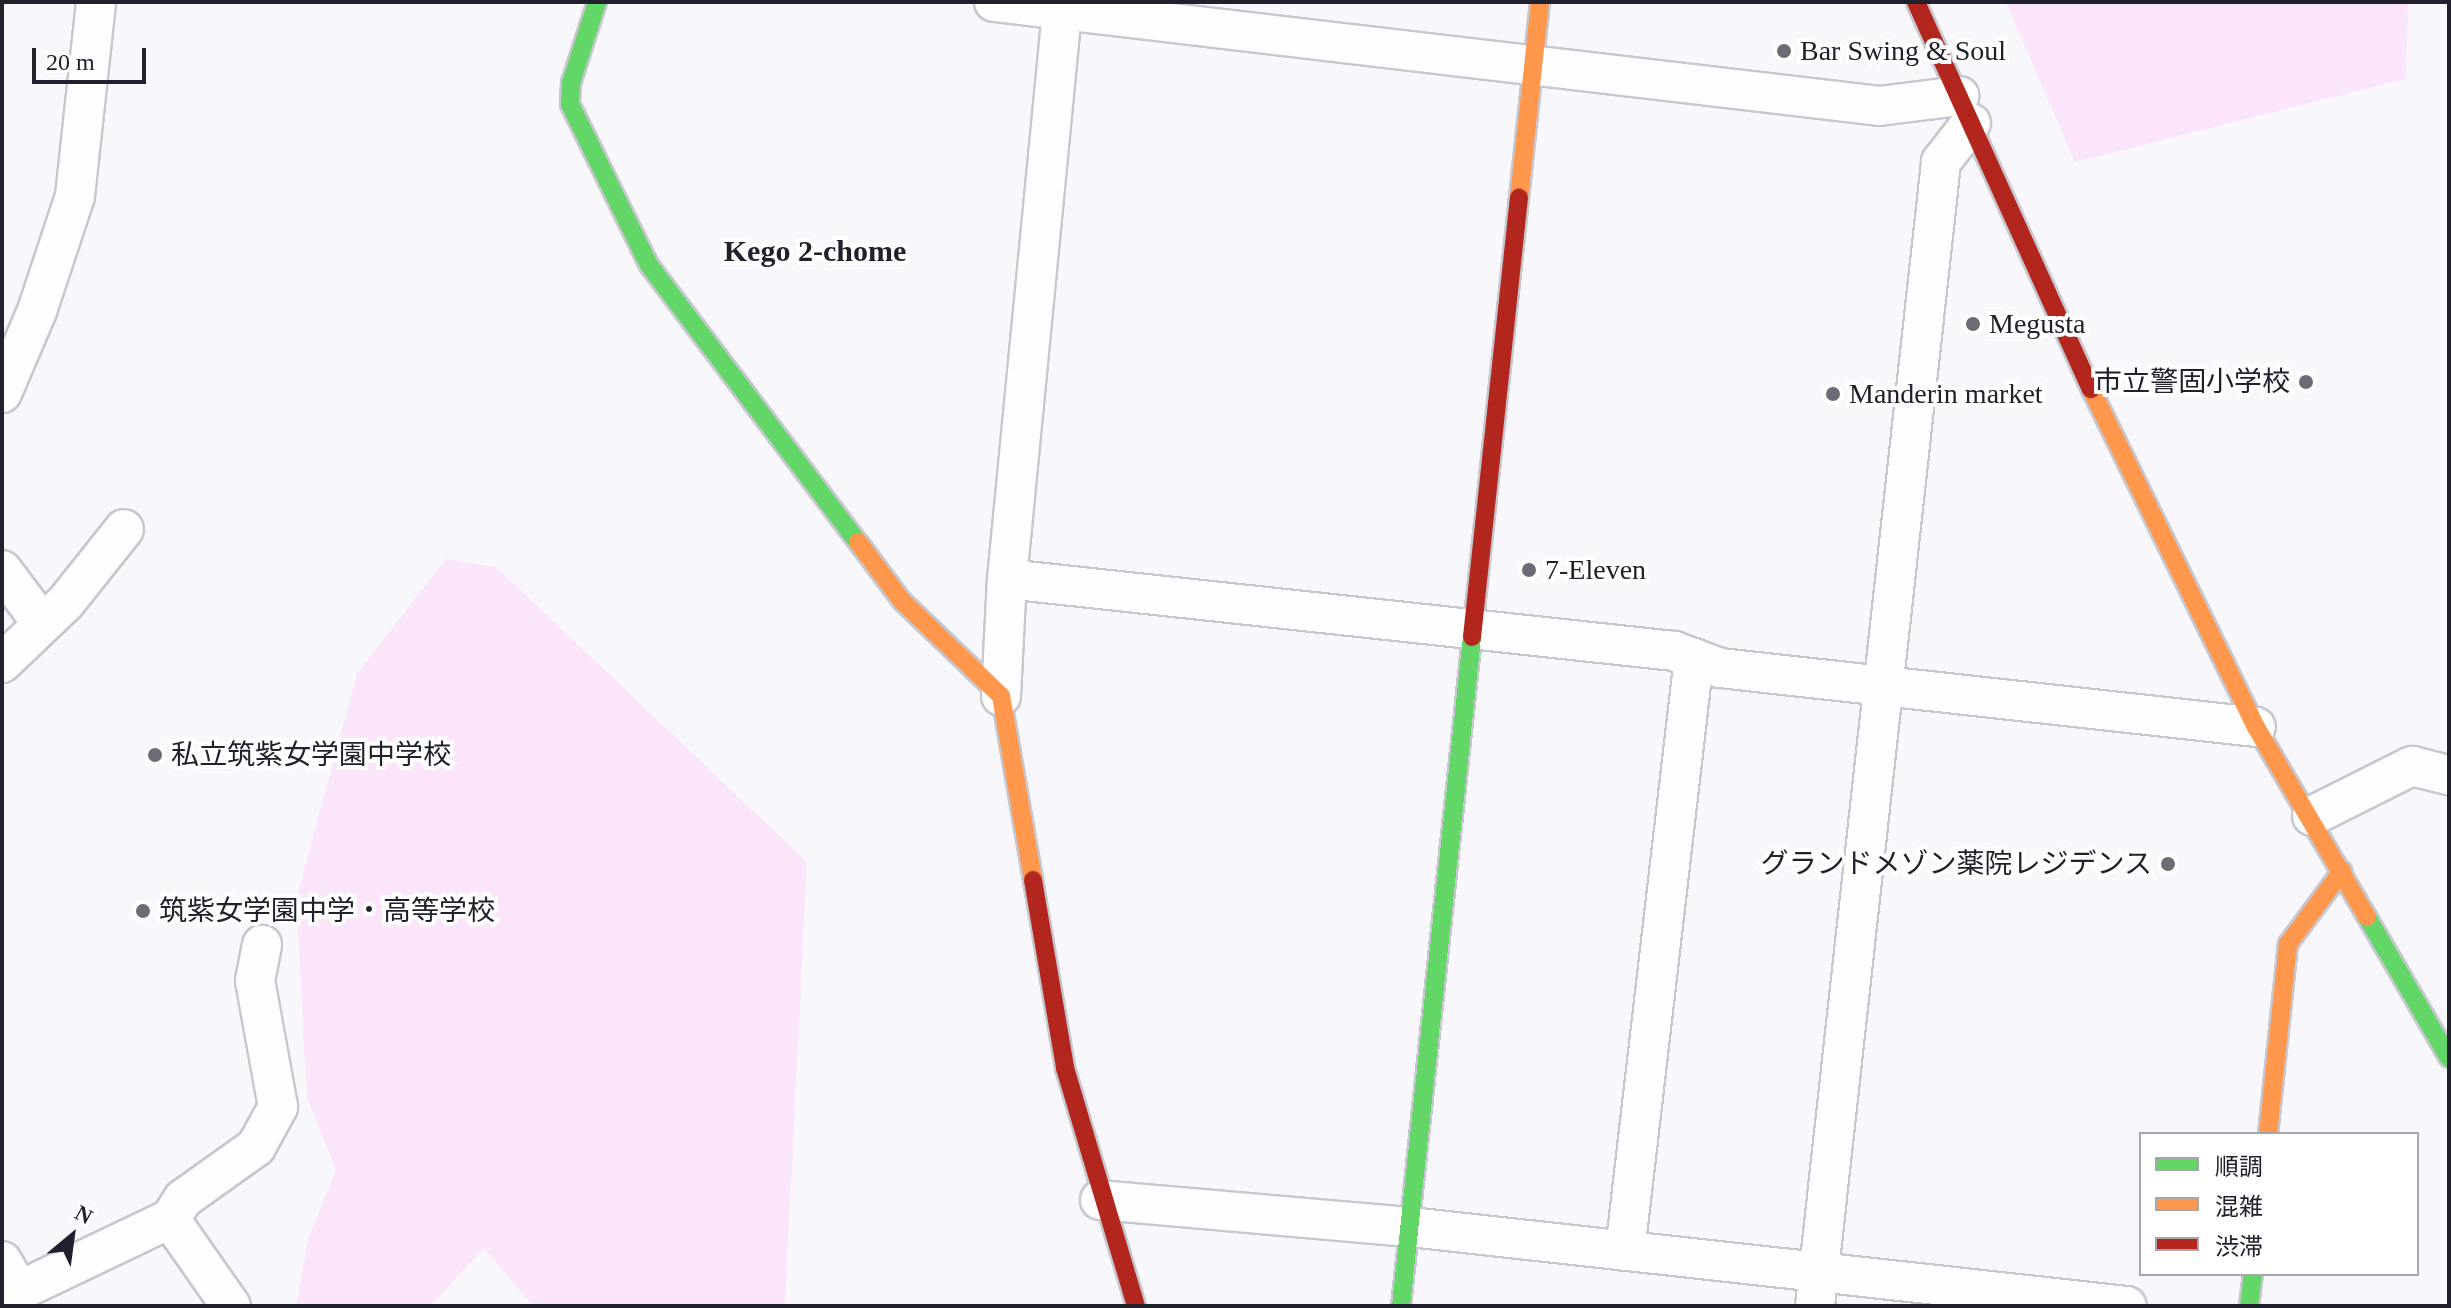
<!DOCTYPE html>
<meta charset="utf-8">
<style>
body{margin:0}
#map{position:relative;width:2451px;height:1308px;overflow:hidden;background:#f7f7fc;font-family:"Times New Roman","Noto Sans JP",serif}
div>[style]{position:absolute}
.green>*{inset:0;background:#fae5fb}
.roads{filter:drop-shadow(2px 0 #c7c7cf) drop-shadow(-2px 0 #c7c7cf) drop-shadow(0 2px #c7c7cf) drop-shadow(0 -2px #c7c7cf)}
.street>*{height:38px;margin:-19px;padding:0 19px;transform-origin:19px;border-radius:19px;background:#fefeff}
.fast>*{height:18px;margin:-9px;padding:0 9px;transform-origin:9px;border-radius:9px;background:#63d668}
.slow>*{height:18px;margin:-9px;padding:0 9px;transform-origin:9px;border-radius:9px;background:#ff974d}
.jam>*{height:18px;margin:-9px;padding:0 9px;transform-origin:9px;border-radius:9px;background:#b3261e}
.dots>*{width:22px;height:22px;translate:-50% -50%;box-sizing:border-box;border:4px solid #fff;border-radius:50%}
span{translate:-50% -50%;white-space:nowrap;text-align:center;line-height:1.15;-webkit-text-stroke:8px #fff;paint-order:stroke}
.poi-label{font-size:28px;color:#20212c}
.left{translate:0 -50%;text-align:left}
.right{translate:-100% -50%;text-align:right}
.neighbourhood-label{font-size:30px;color:#20212c;font-weight:700}
.frame{position:absolute;inset:0;border:4px solid #20212c;pointer-events:none}
.legend{position:absolute;left:2139px;top:1132px;width:280px;height:144px;box-sizing:border-box;background:#fff;border:2px solid #a6a6ab;margin:0;padding:10px 14px;list-style:none;font-size:24px;color:#20212c}
.legend li{display:flex;align-items:center;gap:16px;height:40px}
.legend b{width:40px;border:2px solid #a6a6ab}
.north{position:absolute;left:32px;top:1196px;width:80px;height:80px;-webkit-text-stroke:6px #fff;paint-order:stroke;rotate:29deg;font-size:22px;font-weight:700;line-height:32px;text-align:center;color:#20212c}
.north::after{content:'';display:block;margin:auto;width:28px;height:36px;background:#20212c;clip-path:polygon(50% 0,100% 100%,50% 72%,0 100%)}
.scale{position:absolute;left:32px;top:48px;width:114px;height:36px;box-sizing:border-box;border:4px solid #20212c;border-top:0;padding-left:10px;font-size:24px;line-height:28px;white-space:nowrap;color:#20212c;-webkit-text-stroke:6px #fff;paint-order:stroke}
</style>
<div id="map">
<div class="green">
<div style="clip-path:polygon(2006px 2px,2408px 2px,2406px 79px,2075px 162px)"></div>
<div style="clip-path:polygon(446px 559px,496px 567px,807px 862px,785px 1306px,533px 1306px,484px 1248px,430px 1306px,296px 1306px,308px 1239px,336px 1170px,307px 1097px,296px 900px,357px 674px)"></div>
</div>
<div class="roads">
<div class="street">
<div style="left:994px;top:2px;width:891px;rotate:6.7deg"></div>
<div style="left:1879px;top:106px;width:81px;rotate:-7.1deg"></div>
<div style="left:2px;top:393px;width:89px;rotate:-66.9deg"></div>
<div style="left:37px;top:311px;width:121px;rotate:-71.7deg"></div>
<div style="left:75px;top:196px;width:195px;rotate:-83.8deg"></div>
<div style="left:2px;top:570px;width:66px;rotate:53deg"></div>
<div style="left:1007px;top:579px;width:671px;rotate:6.16deg"></div>
<div style="left:1674px;top:651px;width:49px;rotate:20.3deg"></div>
<div style="left:1720px;top:668px;width:539px;rotate:6.28deg"></div>
<div style="left:2px;top:663px;width:88px;rotate:-43.6deg"></div>
<div style="left:66px;top:602px;width:93px;rotate:-51.5deg"></div>
<div style="left:1001px;top:696px;width:117px;rotate:-87.1deg"></div>
<div style="left:1007px;top:579px;width:580px;rotate:-84.46deg"></div>
<div style="left:2312px;top:816px;width:112px;rotate:-26.6deg"></div>
<div style="left:2412px;top:766px;width:38px;rotate:14deg"></div>
<div style="left:1100px;top:1200px;width:311px;rotate:5deg"></div>
<div style="left:1410px;top:1227px;width:721px;rotate:6.29deg"></div>
<div style="left:170px;top:1219px;width:106px;rotate:55deg"></div>
<div style="left:1625px;top:1251px;width:597px;rotate:-83.36deg"></div>
<div style="left:2px;top:1261px;width:34px;rotate:60deg"></div>
<div style="left:2px;top:1299px;width:186px;rotate:-25.5deg"></div>
<div style="left:170px;top:1219px;width:24px;rotate:-57deg"></div>
<div style="left:183px;top:1199px;width:90px;rotate:-35.5deg"></div>
<div style="left:256px;top:1147px;width:46px;rotate:-61.2deg"></div>
<div style="left:278px;top:1107px;width:128px;rotate:-100.3deg"></div>
<div style="left:255px;top:981px;width:37px;rotate:-79deg"></div>
<div style="left:1815px;top:1306px;width:1151px;rotate:-83.71deg"></div>
<div style="left:1941px;top:162px;width:49px;rotate:-52.4deg"></div>
</div>
<div class="fast">
<div style="left:597px;top:2px;width:85px;rotate:107.8deg"></div>
<div style="left:571px;top:83px;width:21px;rotate:93deg"></div>
<div style="left:570px;top:104px;width:179px;rotate:63.9deg"></div>
<div style="left:649px;top:265px;width:347px;rotate:53deg"></div>
<div style="left:2367px;top:917px;width:163px;rotate:59.8deg"></div>
<div style="left:1401px;top:1306px;width:673px;rotate:-83.94deg"></div>
<div style="left:2249px;top:1306px;width:32px;rotate:-83deg"></div>
</div>
<div class="slow">
<div style="left:1519px;top:198px;width:197px;rotate:-83.9deg"></div>
<div style="left:2091px;top:389px;width:376px;rotate:64deg"></div>
<div style="left:2256px;top:727px;width:220px;rotate:59.7deg"></div>
<div style="left:858px;top:542px;width:74px;rotate:53.3deg"></div>
<div style="left:902px;top:601px;width:137px;rotate:43.8deg"></div>
<div style="left:1001px;top:696px;width:187px;rotate:80.1deg"></div>
<div style="left:2268px;top:1134px;width:191px;rotate:-84deg"></div>
<div style="left:2288px;top:944px;width:91px;rotate:-53.5deg"></div>
</div>
<div class="jam">
<div style="left:1916px;top:2px;width:425px;rotate:65.7deg"></div>
<div style="left:1472px;top:637px;width:442px;rotate:-83.9deg"></div>
<div style="left:1033px;top:880px;width:191px;rotate:80.3deg"></div>
<div style="left:1065px;top:1068px;width:248px;rotate:73.4deg"></div>
</div>
</div>
<div class="dots">
<div style="left:1784px;top:51px;background:#6b6c75"></div>
<div style="left:1973px;top:324px;background:#6b6c75"></div>
<div style="left:2306px;top:382px;background:#6b6c75"></div>
<div style="left:1833px;top:394px;background:#6b6c75"></div>
<div style="left:1529px;top:570px;background:#6b6c75"></div>
<div style="left:155px;top:755px;background:#6b6c75"></div>
<div style="left:2168px;top:864px;background:#6b6c75"></div>
<div style="left:143px;top:911px;background:#6b6c75"></div>
</div>
<div class="poi-label">
<span class="left" style="left:1800px;top:51px">Bar Swing &amp; Soul</span>
<span class="left" style="left:1989px;top:324px">Megusta</span>
<span class="right" style="left:2290px;top:382px">市立警固小学校</span>
<span class="left" style="left:1849px;top:394px">Manderin market</span>
<span class="left" style="left:1545px;top:570px">7-Eleven</span>
<span class="left" style="left:171px;top:755px">私立筑紫女学園中学校</span>
<span class="right" style="left:2152px;top:864px">グランドメゾン薬院レジデンス</span>
<span class="left" style="left:159px;top:911px">筑紫女学園中学・高等学校</span>
</div>
<div class="neighbourhood-label">
<span style="left:815px;top:251px">Kego 2-chome</span>
</div>
<div class="frame"></div>
<ul class="legend">
<li><b style="height:10px;background:#63d668"></b>順調</li>
<li><b style="height:10px;background:#ff974d"></b>混雑</li>
<li><b style="height:10px;background:#b3261e"></b>渋滞</li>
</ul>
<div class="north">N</div>
<div class="scale">20 m</div>
</div>
